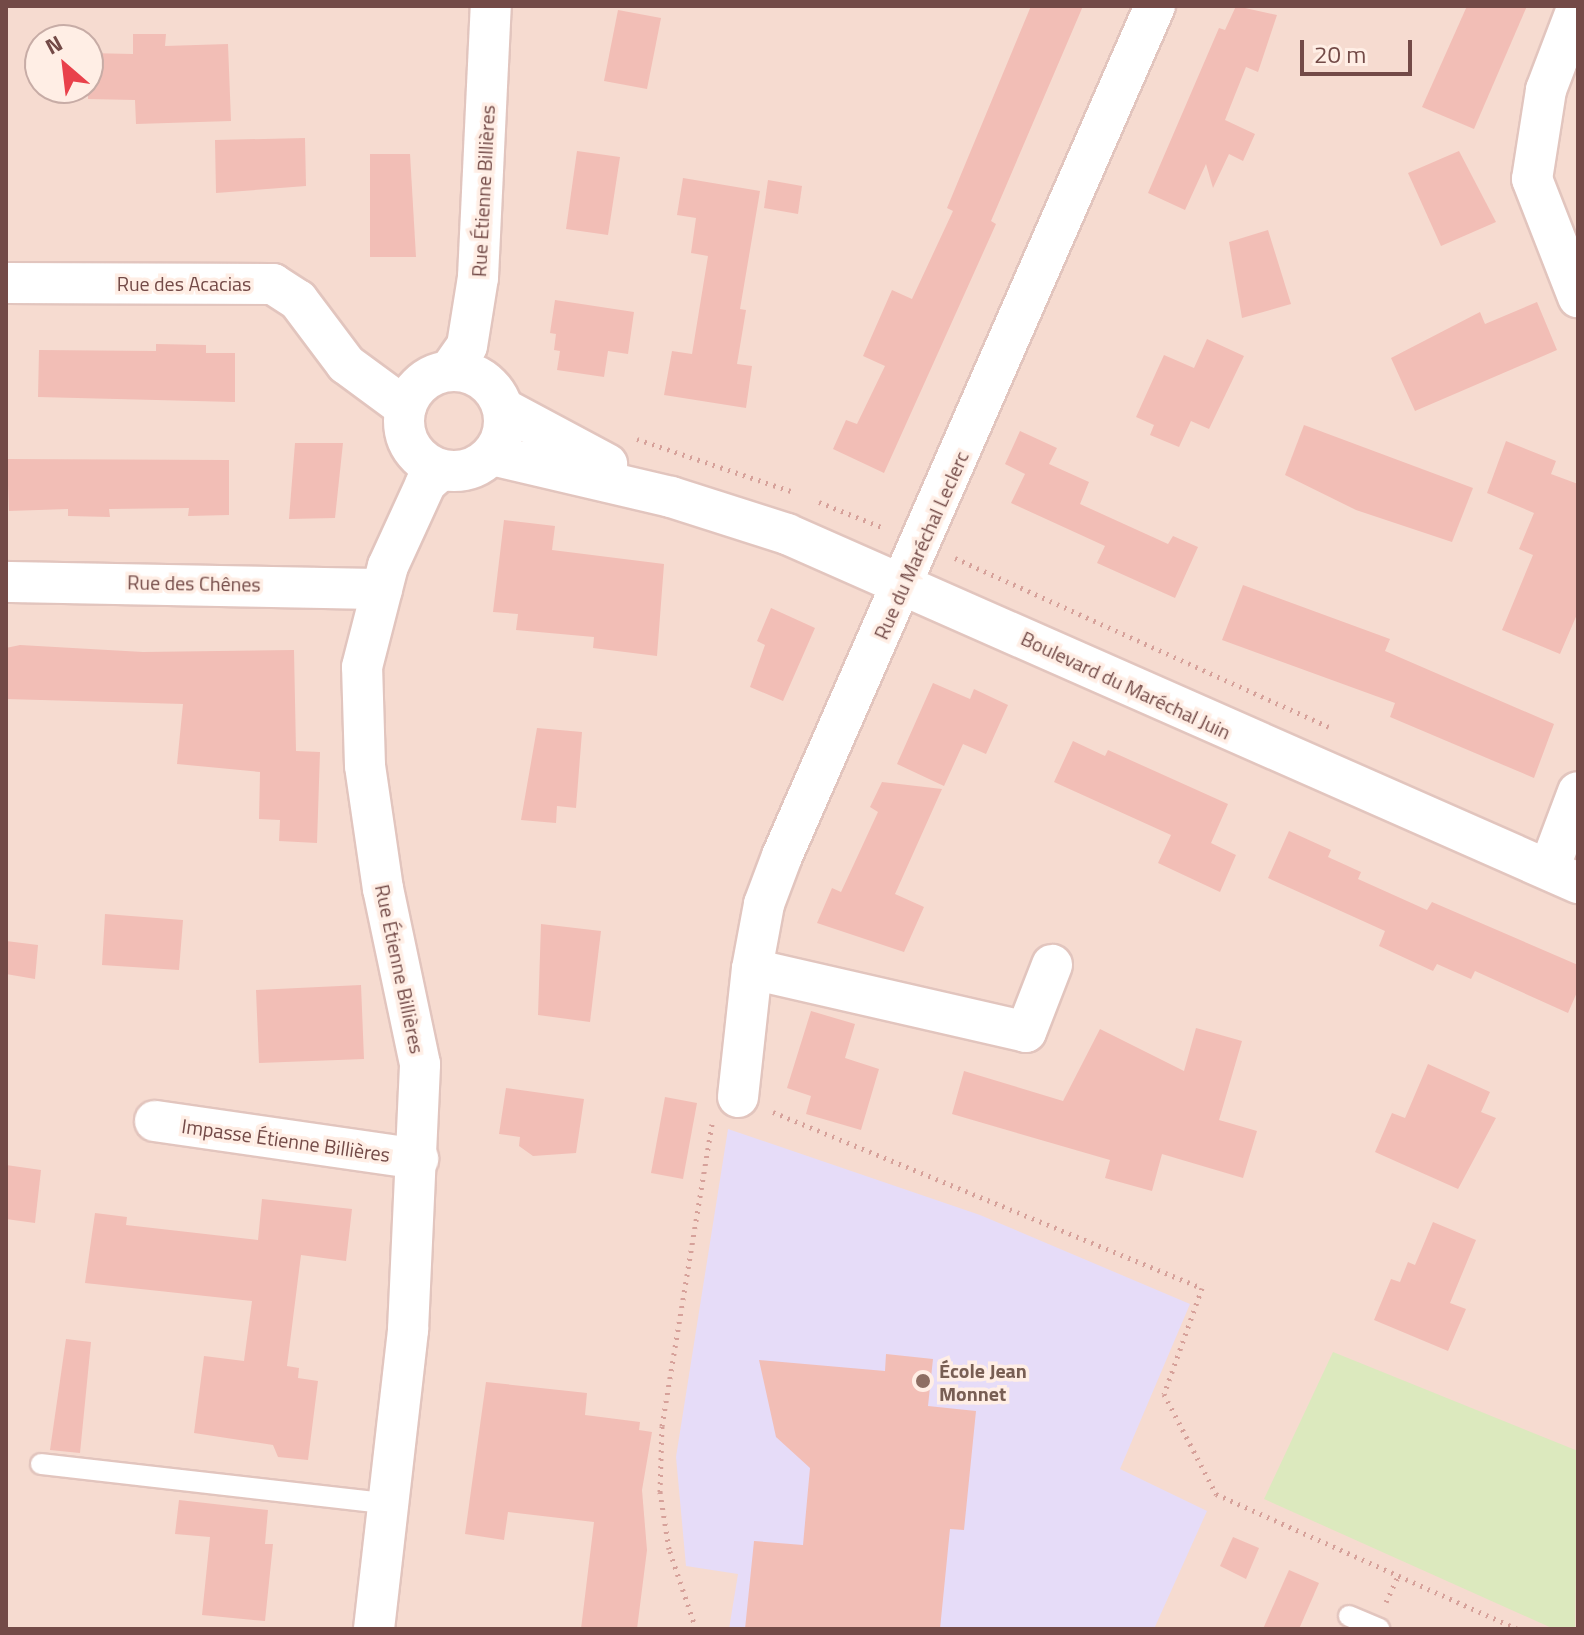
<!DOCTYPE html>
<meta charset="utf-8">
<style>
body{margin:0}
#map{position:relative;width:1584px;height:1635px;overflow:hidden;background:#fce9df;font-family:"Titillium Web",sans-serif}
div>[style]{position:absolute}
.residential>*{inset:0;background:#f6dbd0}
.education>*{inset:0;background:#e6dcf8}
.green>*{inset:0;background:#dce9be}
.building>*{inset:0;background:#f2beb6}
.path>*{height:5px;margin-top:-2.5px;transform-origin:0;background:repeating-linear-gradient(90deg,#d6a19a 0 2px,transparent 0 8px)}
.roads{filter:drop-shadow(2px 0 #e2c5be) drop-shadow(-2px 0 #e2c5be) drop-shadow(0 2px #e2c5be) drop-shadow(0 -2px #e2c5be)}
.service>*{height:20px;margin:-10px;padding:0 10px;transform-origin:10px;border-radius:10px;background:#fff}
.minor>*{height:40px;margin:-20px;padding:0 20px;transform-origin:20px;border-radius:20px;background:#fff}
.minor>.ring{margin:-20px;padding:0;box-sizing:content-box;background:none;border:40px solid #fff;border-radius:50%}
.dots>*{width:22px;height:22px;translate:-50% -50%;box-sizing:border-box;border:4px solid #ffeee5;border-radius:50%}
span{translate:-50% -50%;white-space:nowrap;text-align:center;line-height:1.15;-webkit-text-stroke:7px #ffeee5;paint-order:stroke}
.street-label{font-size:20px;color:#734a47}
.education-label{font-size:20px;color:#785e54;font-weight:700}
.left{translate:0 -50%;text-align:left}
.frame{position:absolute;inset:0;border:8px solid #734a47;pointer-events:none}
.north{position:absolute;left:24px;top:24px;width:80px;height:80px;box-sizing:border-box;background:#ffeee5;border:2px solid #c7aca6;border-radius:50%;rotate:332deg;font-size:22px;font-weight:700;line-height:32px;text-align:center;color:#734a47}
.north::after{content:'';display:block;margin:auto;width:28px;height:36px;background:#e9414b;clip-path:polygon(50% 0,100% 100%,50% 72%,0 100%)}
.scale{position:absolute;left:1300px;top:40px;width:112px;height:36px;box-sizing:border-box;border:4px solid #734a47;border-top:0;padding-left:10px;font-size:24px;line-height:28px;white-space:nowrap;color:#734a47;-webkit-text-stroke:6px #ffeee5;paint-order:stroke}
</style>
<div id="map">
<div class="residential">
<div style="clip-path:polygon(evenodd,6px 6px,1578px 6px,1578px 1629px,6px 1629px,6px 6px,40px 40px,88px 40px,88px 88px,40px 88px,40px 40px)"></div>
</div>
<div class="education">
<div style="clip-path:polygon(728px 1129px,980px 1215px,1190px 1304px,1120px 1469px,1207px 1511px,1154px 1629px,729px 1629px,738px 1574px,686px 1566px,676px 1457px)"></div>
</div>
<div class="green">
<div style="clip-path:polygon(1333px 1352px,1578px 1451px,1575px 1629px,1554px 1629px,1264px 1499px)"></div>
</div>
<div class="building">
<div style="clip-path:polygon(1031px 6px,1083px 6px,991px 221px,996px 224px,884px 473px,833px 449px,846px 420px,857px 424px,885px 366px,863px 356px,892px 290px,912px 299px,953px 211px,947px 208px)"></div>
<div style="clip-path:polygon(1236px 6px,1277px 15px,1258px 72px,1246px 67px,1225px 120px,1255px 134px,1243px 161px,1229px 154px,1213px 188px,1206px 164px,1185px 210px,1148px 193px,1219px 28px,1225px 30px)"></div>
<div style="clip-path:polygon(1467px 6px,1527px 6px,1474px 129px,1422px 107px)"></div>
<div style="clip-path:polygon(618px 10px,661px 18px,647px 89px,604px 81px)"></div>
<div style="clip-path:polygon(133px 34px,166px 34px,165px 46px,228px 44px,231px 121px,136px 124px,135px 100px,88px 99px,88px 53px,133px 54px)"></div>
<div style="clip-path:polygon(305px 138px,306px 186px,216px 193px,215px 140px)"></div>
<div style="clip-path:polygon(577px 151px,620px 157px,608px 235px,566px 229px)"></div>
<div style="clip-path:polygon(1459px 151px,1496px 222px,1441px 246px,1408px 173px)"></div>
<div style="clip-path:polygon(370px 154px,410px 154px,416px 257px,370px 257px)"></div>
<div style="clip-path:polygon(683px 178px,760px 191px,740px 309px,746px 310px,737px 364px,752px 366px,746px 408px,664px 395px,672px 351px,692px 354px,708px 256px,691px 253px,696px 218px,677px 215px)"></div>
<div style="clip-path:polygon(768px 180px,802px 186px,798px 214px,764px 208px)"></div>
<div style="clip-path:polygon(1268px 230px,1291px 304px,1242px 318px,1229px 242px)"></div>
<div style="clip-path:polygon(555px 300px,634px 312px,628px 354px,608px 351px,604px 377px,557px 370px,560px 351px,554px 350px,556px 334px,550px 333px)"></div>
<div style="clip-path:polygon(1537px 302px,1557px 350px,1415px 411px,1391px 358px,1480px 312px,1485px 324px)"></div>
<div style="clip-path:polygon(1207px 339px,1244px 356px,1209px 429px,1191px 421px,1179px 447px,1150px 435px,1154px 425px,1136px 417px,1164px 355px,1194px 368px)"></div>
<div style="clip-path:polygon(156px 344px,206px 345px,206px 353px,235px 353px,235px 402px,38px 397px,39px 350px,156px 351px)"></div>
<div style="clip-path:polygon(1304px 425px,1473px 488px,1452px 542px,1356px 510px,1285px 475px)"></div>
<div style="clip-path:polygon(1020px 431px,1057px 448px,1049px 464px,1089px 482px,1080px 504px,1168px 544px,1173px 536px,1198px 547px,1175px 598px,1097px 563px,1105px 546px,1011px 503px,1025px 474px,1005px 464px)"></div>
<div style="clip-path:polygon(1506px 441px,1556px 461px,1551px 474px,1578px 484px,1578px 612px,1560px 654px,1502px 630px,1533px 555px,1519px 549px,1534px 513px,1487px 493px)"></div>
<div style="clip-path:polygon(295px 443px,343px 443px,335px 518px,289px 519px)"></div>
<div style="clip-path:polygon(7px 459px,229px 460px,229px 515px,188px 516px,189px 508px,109px 509px,110px 517px,68px 516px,68px 509px,9px 511px)"></div>
<div style="clip-path:polygon(504px 520px,555px 526px,552px 550px,664px 564px,657px 656px,593px 648px,594px 637px,516px 630px,518px 614px,493px 612px)"></div>
<div style="clip-path:polygon(1243px 585px,1390px 639px,1385px 651px,1554px 724px,1534px 778px,1390px 717px,1395px 703px,1222px 640px)"></div>
<div style="clip-path:polygon(771px 608px,815px 628px,783px 701px,750px 687px,765px 645px,757px 641px)"></div>
<div style="clip-path:polygon(20px 645px,143px 652px,294px 650px,296px 751px,320px 752px,317px 843px,279px 841px,280px 820px,259px 819px,260px 772px,177px 764px,183px 704px,6px 699px,6px 648px)"></div>
<div style="clip-path:polygon(933px 683px,970px 699px,974px 689px,1008px 705px,986px 754px,963px 744px,944px 786px,897px 764px)"></div>
<div style="clip-path:polygon(537px 728px,582px 732px,576px 808px,557px 806px,556px 823px,521px 820px)"></div>
<div style="clip-path:polygon(1073px 741px,1105px 756px,1108px 750px,1228px 804px,1211px 843px,1236px 855px,1220px 892px,1158px 863px,1171px 835px,1054px 782px)"></div>
<div style="clip-path:polygon(882px 782px,942px 789px,895px 894px,924px 907px,904px 952px,817px 923px,832px 888px,841px 892px,878px 812px,870px 807px)"></div>
<div style="clip-path:polygon(1289px 831px,1331px 850px,1328px 857px,1361px 872px,1358px 879px,1427px 910px,1432px 902px,1578px 965px,1578px 990px,1568px 1013px,1475px 971px,1471px 979px,1437px 964px,1433px 971px,1379px 946px,1385px 931px,1268px 878px)"></div>
<div style="clip-path:polygon(105px 914px,183px 920px,179px 970px,102px 965px)"></div>
<div style="clip-path:polygon(541px 924px,601px 931px,590px 1022px,538px 1015px)"></div>
<div style="clip-path:polygon(6px 941px,38px 945px,35px 979px,6px 974px)"></div>
<div style="clip-path:polygon(361px 985px,364px 1059px,259px 1063px,256px 990px)"></div>
<div style="clip-path:polygon(811px 1011px,855px 1024px,845px 1058px,879px 1069px,861px 1130px,806px 1114px,811px 1096px,787px 1088px)"></div>
<div style="clip-path:polygon(1196px 1028px,1242px 1041px,1219px 1120px,1257px 1131px,1243px 1178px,1162px 1154px,1152px 1191px,1105px 1178px,1110px 1160px,952px 1114px,964px 1071px,1063px 1101px,1100px 1029px,1184px 1071px)"></div>
<div style="clip-path:polygon(1428px 1064px,1490px 1092px,1481px 1112px,1496px 1118px,1458px 1189px,1375px 1152px,1392px 1113px,1405px 1118px)"></div>
<div style="clip-path:polygon(506px 1088px,584px 1099px,576px 1153px,533px 1156px,519px 1146px,520px 1137px,499px 1134px)"></div>
<div style="clip-path:polygon(665px 1097px,697px 1103px,683px 1179px,651px 1173px)"></div>
<div style="clip-path:polygon(6px 1165px,41px 1170px,35px 1223px,6px 1219px)"></div>
<div style="clip-path:polygon(262px 1199px,352px 1209px,346px 1261px,301px 1255px,287px 1366px,299px 1368px,298px 1378px,318px 1381px,308px 1460px,278px 1457px,273px 1445px,194px 1433px,204px 1356px,244px 1361px,252px 1301px,85px 1283px,95px 1213px,127px 1217px,126px 1225px,258px 1240px)"></div>
<div style="clip-path:polygon(1433px 1222px,1476px 1240px,1450px 1303px,1466px 1309px,1448px 1351px,1374px 1320px,1391px 1279px,1400px 1282px,1408px 1262px,1415px 1265px)"></div>
<div style="clip-path:polygon(66px 1339px,91px 1342px,80px 1453px,50px 1450px)"></div>
<div style="clip-path:polygon(886px 1354px,933px 1359px,928px 1406px,976px 1411px,964px 1530px,950px 1529px,940px 1629px,745px 1629px,754px 1541px,803px 1545px,810px 1468px,776px 1437px,759px 1360px,885px 1371px)"></div>
<div style="clip-path:polygon(486px 1382px,587px 1393px,585px 1415px,640px 1422px,639px 1430px,652px 1432px,642px 1490px,647px 1550px,637px 1629px,581px 1629px,594px 1522px,508px 1512px,504px 1540px,465px 1534px)"></div>
<div style="clip-path:polygon(179px 1500px,268px 1510px,265px 1544px,273px 1544px,265px 1621px,202px 1615px,210px 1537px,175px 1534px)"></div>
<div style="clip-path:polygon(1233px 1537px,1259px 1548px,1246px 1579px,1220px 1566px)"></div>
<div style="clip-path:polygon(1289px 1570px,1319px 1583px,1299px 1629px,1263px 1629px)"></div>
</div>
<div class="path">
<div style="left:637px;top:439px;width:166px;rotate:18.7deg"></div>
<div style="left:819px;top:502px;width:70px;rotate:21.8deg"></div>
<div style="left:955px;top:558px;width:410px;rotate:24.3deg"></div>
<div style="left:773px;top:1112px;width:464px;rotate:22.3deg"></div>
<div style="left:1202px;top:1288px;width:113px;rotate:109.7deg"></div>
<div style="left:1164px;top:1394px;width:113px;rotate:62.5deg"></div>
<div style="left:1216px;top:1494px;width:331px;rotate:24.1deg"></div>
<div style="left:1386px;top:1602px;width:31px;rotate:-65deg"></div>
<div style="left:696px;top:1629px;width:84px;rotate:-108.6deg"></div>
<div style="left:669px;top:1549px;width:58px;rotate:-99deg"></div>
<div style="left:660px;top:1492px;width:66px;rotate:-88.3deg"></div>
<div style="left:662px;top:1426px;width:306px;rotate:-80.6deg"></div>
</div>
<div class="roads">
<div class="service">
<div style="left:41px;top:1464px;width:352px;rotate:6.5deg"></div>
<div style="left:1349px;top:1616px;width:33px;rotate:23deg"></div>
</div>
<div class="minor">
<div style="left:1578px;top:6px;width:90px;rotate:110.9deg"></div>
<div style="left:1546px;top:90px;width:90px;rotate:98.9deg"></div>
<div style="left:1532px;top:179px;width:127px;rotate:68.7deg"></div>
<div style="left:6px;top:283px;width:267px;rotate:0.2deg"></div>
<div style="left:273px;top:284px;width:30px;rotate:33deg"></div>
<div style="left:298px;top:300px;width:80px;rotate:53.1deg"></div>
<div style="left:346px;top:364px;width:74px;rotate:36.3deg"></div>
<div style="left:450px;top:370px;width:29px;rotate:-55deg"></div>
<div style="left:467px;top:346px;width:70px;rotate:-80.9deg"></div>
<div style="left:478px;top:277px;width:271px;rotate:-87.3deg"></div>
<div class="ring" style="left:404px;top:371px;width:60px;height:60px"></div>
<div style="left:504px;top:409px;width:117px;rotate:28.1deg"></div>
<div style="left:492px;top:455px;width:184px;rotate:13.2deg"></div>
<div style="left:671px;top:497px;width:122px;rotate:17.7deg"></div>
<div style="left:787px;top:534px;width:865px;rotate:23.81deg"></div>
<div style="left:6px;top:582px;width:376px;rotate:1.1deg"></div>
<div style="left:1549px;top:869px;width:82px;rotate:-69.4deg"></div>
<div style="left:752px;top:969px;width:281px;rotate:12.9deg"></div>
<div style="left:1026px;top:1032px;width:72px;rotate:-68.8deg"></div>
<div style="left:738px;top:1097px;width:129px;rotate:-83.8deg"></div>
<div style="left:752px;top:969px;width:66px;rotate:-79.5deg"></div>
<div style="left:764px;top:904px;width:51px;rotate:-69.4deg"></div>
<div style="left:782px;top:856px;width:928px;rotate:-66.31deg"></div>
<div style="left:155px;top:1121px;width:266px;rotate:8.2deg"></div>
<div style="left:374px;top:1629px;width:301px;rotate:-83.5deg"></div>
<div style="left:408px;top:1330px;width:266px;rotate:-87.4deg"></div>
<div style="left:420px;top:1064px;width:179px;rotate:-101.9deg"></div>
<div style="left:383px;top:889px;width:124px;rotate:-98.3deg"></div>
<div style="left:365px;top:766px;width:99px;rotate:-91.7deg"></div>
<div style="left:362px;top:667px;width:104px;rotate:-75.6deg"></div>
<div style="left:388px;top:566px;width:91px;rotate:-65.4deg"></div>
<div style="left:426px;top:483px;width:20px;rotate:-41deg"></div>
</div>
</div>
<div class="dots">
<div style="left:923px;top:1381px;background:#8d6e63"></div>
</div>
<div class="street-label">
<span style="left:483px;top:191px;rotate:-87deg">Rue Étienne Billières</span>
<span style="left:184px;top:283px">Rue des Acacias</span>
<span style="left:921px;top:545px;rotate:-66deg">Rue du Maréchal Leclerc</span>
<span style="left:194px;top:583px;rotate:1deg">Rue des Chênes</span>
<span style="left:1126px;top:685px;rotate:25deg">Boulevard du Maréchal Juin</span>
<span style="left:400px;top:969px;rotate:78deg">Rue Étienne Billières</span>
<span style="left:286px;top:1140px;rotate:8deg">Impasse Étienne Billières</span>
</div>
<div class="education-label">
<span class="left" style="left:939px;top:1382px">École Jean<br>Monnet</span>
</div>
<div class="frame"></div>
<div class="north">N</div>
<div class="scale">20 m</div>
</div>
